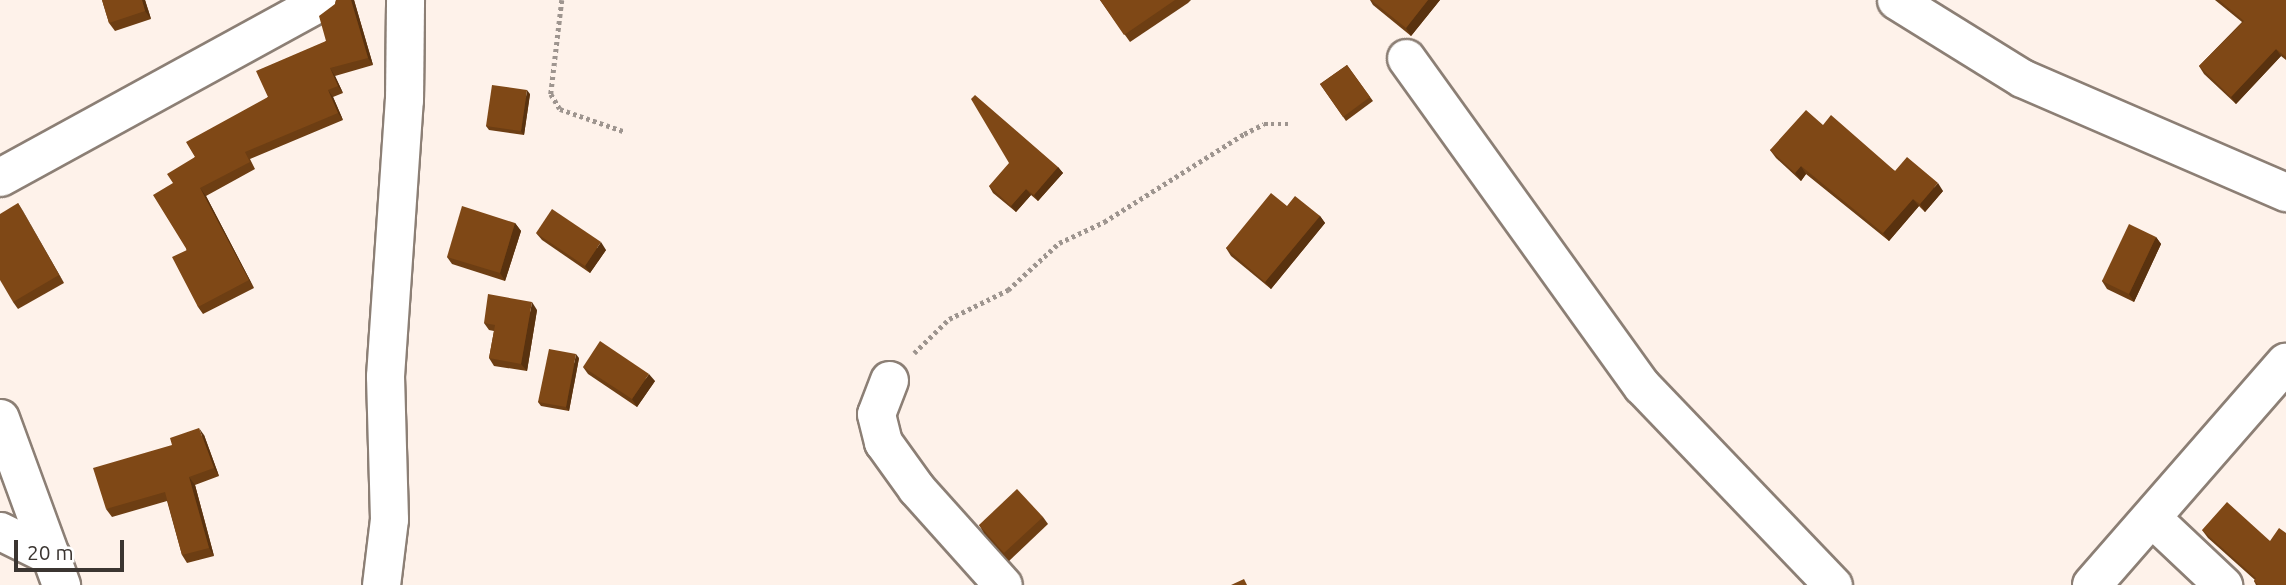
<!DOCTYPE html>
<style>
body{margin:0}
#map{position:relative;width:2286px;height:585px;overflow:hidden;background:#fef2ea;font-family:Ubuntu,sans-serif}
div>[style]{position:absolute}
.path>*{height:4.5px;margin-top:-2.25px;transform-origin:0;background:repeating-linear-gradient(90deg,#9e958f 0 3.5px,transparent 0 7px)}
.roads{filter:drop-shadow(2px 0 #8c7f75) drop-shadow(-2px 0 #8c7f75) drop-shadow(0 2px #8c7f75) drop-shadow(0 -2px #8c7f75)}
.street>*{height:37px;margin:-18.5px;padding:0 18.5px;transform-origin:18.5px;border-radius:18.5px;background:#fff}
.secondary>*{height:38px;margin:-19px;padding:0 19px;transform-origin:19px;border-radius:19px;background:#fff}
.wall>*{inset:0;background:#6d3e13}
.shaded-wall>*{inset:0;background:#59320f}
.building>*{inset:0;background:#7f4816}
span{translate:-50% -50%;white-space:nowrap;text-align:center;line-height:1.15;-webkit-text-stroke:7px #fff;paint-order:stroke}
.scale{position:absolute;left:14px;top:540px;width:110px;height:32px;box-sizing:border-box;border:4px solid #3b3531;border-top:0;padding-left:9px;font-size:21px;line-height:24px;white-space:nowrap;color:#3b3531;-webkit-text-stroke:5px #fff;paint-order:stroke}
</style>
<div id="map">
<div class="path">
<div style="left:562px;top:0;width:95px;rotate:96.7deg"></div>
<div style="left:551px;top:94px;width:17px;rotate:59deg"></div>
<div style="left:560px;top:109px;width:67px;rotate:19.2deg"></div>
<div style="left:914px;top:353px;width:49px;rotate:-44.2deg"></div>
<div style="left:949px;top:319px;width:66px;rotate:-26.2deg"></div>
<div style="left:1008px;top:290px;width:69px;rotate:-42.7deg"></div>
<div style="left:1059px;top:243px;width:50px;rotate:-25deg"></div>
<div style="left:1104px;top:222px;width:165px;rotate:-32.2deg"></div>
<div style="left:1244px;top:134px;width:22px;rotate:-27deg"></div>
<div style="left:1264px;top:124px;width:25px"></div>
</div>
<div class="roads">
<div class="street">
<div style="left:1896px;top:0;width:148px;rotate:31.8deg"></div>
<div style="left:2022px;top:78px;width:288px;rotate:23.4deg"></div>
<div style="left:1406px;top:58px;width:404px;rotate:54.3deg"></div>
<div style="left:1642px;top:386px;width:276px;rotate:46.2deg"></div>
<div style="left:0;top:177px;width:368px;rotate:-28.7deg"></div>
<div style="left:889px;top:380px;width:36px;rotate:111deg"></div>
<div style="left:876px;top:414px;width:29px;rotate:76deg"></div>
<div style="left:883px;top:442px;width:57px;rotate:54.3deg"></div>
<div style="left:916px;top:488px;width:130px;rotate:48.1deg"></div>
<div style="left:0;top:418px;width:178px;rotate:69.9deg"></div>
<div style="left:2152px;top:518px;width:98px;rotate:43.3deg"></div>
<div style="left:0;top:531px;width:57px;rotate:26.1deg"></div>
<div style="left:381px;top:585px;width:66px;rotate:-83.1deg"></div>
<div style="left:389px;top:519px;width:143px;rotate:-91.6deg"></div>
<div style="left:385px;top:376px;width:277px;rotate:-86.1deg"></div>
<div style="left:404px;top:100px;width:100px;rotate:-89.4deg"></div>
</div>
<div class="secondary">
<div style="left:2092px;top:585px;width:295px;rotate:-48.9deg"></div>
</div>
</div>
<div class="wall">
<div style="clip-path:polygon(102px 0,145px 0,151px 19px,115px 31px,109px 23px)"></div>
<div style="clip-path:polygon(336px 0,354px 0,373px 65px,335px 76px,343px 93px,333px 97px,343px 120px,250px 159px,255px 169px,206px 196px,254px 288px,203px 314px,198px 307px,173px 183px,195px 157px,268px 97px,326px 41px)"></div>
<div style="clip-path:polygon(1100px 0,1191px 0,1188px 3px,1130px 42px)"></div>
<div style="clip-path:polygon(1370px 0,1440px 0,1411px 36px,1373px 5px)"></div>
<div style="clip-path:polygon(2215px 0,2286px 0,2286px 60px,2281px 56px,2236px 104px,2204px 74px,2199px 66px,2242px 22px)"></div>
<div style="clip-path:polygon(1347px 65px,1373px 101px,1346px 121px,1320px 84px)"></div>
<div style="clip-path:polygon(530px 94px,524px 135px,489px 130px,486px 126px)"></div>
<div style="clip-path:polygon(1823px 125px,1895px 171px,1943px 191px,1925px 212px,1919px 206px,1889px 241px,1806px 174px,1801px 181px,1776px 158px,1770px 150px)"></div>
<div style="clip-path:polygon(1058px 167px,1063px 173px,1038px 201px,1031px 195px,1016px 212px,993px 193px,989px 186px)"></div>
<div style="clip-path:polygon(18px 203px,64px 283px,18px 309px,13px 302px)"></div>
<div style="clip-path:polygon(1287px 206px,1320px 216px,1325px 223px,1271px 289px,1231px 256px,1226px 248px)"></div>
<div style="clip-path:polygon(515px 223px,521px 231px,505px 281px,452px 264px,447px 257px)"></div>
<div style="clip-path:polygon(536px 233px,606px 250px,590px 273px,542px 240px)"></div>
<div style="clip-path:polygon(2156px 237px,2161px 244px,2134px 302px,2107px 289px,2102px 281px)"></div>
<div style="clip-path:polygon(537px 310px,527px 371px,494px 366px,489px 358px,494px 331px,489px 330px,484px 323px)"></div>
<div style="clip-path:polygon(579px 358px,569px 411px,541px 406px,538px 402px)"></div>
<div style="clip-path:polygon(583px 367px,655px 381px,637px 407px,588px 374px)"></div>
<div style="clip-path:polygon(204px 435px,219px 476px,195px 485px,214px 556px,187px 563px,182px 555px,167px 501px,112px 517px,106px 509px)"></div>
<div style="clip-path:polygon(1043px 517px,1048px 524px,1009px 561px,984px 533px,979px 525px)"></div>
<div style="clip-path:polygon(2202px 530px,2270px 541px,2286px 585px,2256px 585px,2254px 581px,2255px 580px,2208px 538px)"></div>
</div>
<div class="shaded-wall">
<div style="clip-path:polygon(142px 0,145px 0,151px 19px,145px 11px)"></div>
<div style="clip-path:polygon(351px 0,354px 0,373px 65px,368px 58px)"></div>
<div style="clip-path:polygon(1428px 0,1440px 0,1411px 36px,1406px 28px)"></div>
<div style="clip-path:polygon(2276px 49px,2281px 56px,2236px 104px,2231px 97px)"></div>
<div style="clip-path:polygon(330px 68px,335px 76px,343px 93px,338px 86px)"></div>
<div style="clip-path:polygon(328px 90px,333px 97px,343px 120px,338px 113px)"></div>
<div style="clip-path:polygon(527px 90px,530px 94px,524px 135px,521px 131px)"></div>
<div style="clip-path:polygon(1801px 166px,1806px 174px,1801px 181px,1795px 173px)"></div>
<div style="clip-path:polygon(1058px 167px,1063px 173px,1038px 201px,1034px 195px)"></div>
<div style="clip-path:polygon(1938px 183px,1943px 191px,1925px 212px,1920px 204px)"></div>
<div style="clip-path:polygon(200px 188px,206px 196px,254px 288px,249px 280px)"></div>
<div style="clip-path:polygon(1026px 189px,1031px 195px,1016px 212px,1011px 206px)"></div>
<div style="clip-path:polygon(1913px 199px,1919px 206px,1889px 241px,1883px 233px)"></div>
<div style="clip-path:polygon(18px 203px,23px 211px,64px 283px,59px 275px)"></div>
<div style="clip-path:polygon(1320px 216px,1325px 223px,1271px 289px,1265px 282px)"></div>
<div style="clip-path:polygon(515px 223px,521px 231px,505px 281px,500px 273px)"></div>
<div style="clip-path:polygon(2156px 237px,2161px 244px,2134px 302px,2129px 294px)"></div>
<div style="clip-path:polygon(601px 242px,606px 250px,590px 273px,585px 266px)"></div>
<div style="clip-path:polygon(532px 302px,537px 310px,527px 371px,521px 364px)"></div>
<div style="clip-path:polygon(576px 354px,579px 358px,569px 411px,566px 407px)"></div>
<div style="clip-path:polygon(649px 374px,655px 381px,637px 407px,632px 399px)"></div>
<div style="clip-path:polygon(199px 428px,204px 435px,219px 476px,214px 468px)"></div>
<div style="clip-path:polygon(189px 477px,195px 485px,214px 556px,209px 548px)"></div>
</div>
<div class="building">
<div style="clip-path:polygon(102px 0,142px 0,145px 11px,109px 23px)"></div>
<div style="clip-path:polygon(336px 0,351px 0,368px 58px,330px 68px,338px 86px,328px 90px,338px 113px,245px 152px,250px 162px,200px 188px,249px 280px,198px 307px,172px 257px,187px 250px,153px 195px,173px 183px,167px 174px,195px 157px,186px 142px,268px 97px,256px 71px,326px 41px,319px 16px,335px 4px)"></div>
<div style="clip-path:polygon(1100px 0,1175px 0,1124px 35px)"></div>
<div style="clip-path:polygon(1371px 0,1428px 0,1406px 28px)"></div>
<div style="clip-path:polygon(2219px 0,2286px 0,2286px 57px,2276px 49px,2231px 97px,2199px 66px,2244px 21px)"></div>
<div style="clip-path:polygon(1347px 65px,1370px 97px,1343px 117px,1320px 84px)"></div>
<div style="clip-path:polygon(492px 85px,527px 90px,521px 131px,486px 126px)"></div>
<div style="clip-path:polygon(975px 95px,1058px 167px,1034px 195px,1026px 189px,1011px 206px,989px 186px,1009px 163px,971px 99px)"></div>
<div style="clip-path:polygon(1806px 110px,1823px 125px,1831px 115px,1895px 171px,1907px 157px,1938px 183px,1920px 204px,1913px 199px,1883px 233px,1801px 166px,1795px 173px,1770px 150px)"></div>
<div style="clip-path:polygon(1271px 193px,1287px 206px,1295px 196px,1320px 216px,1265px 282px,1226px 248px)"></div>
<div style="clip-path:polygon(18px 203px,59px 275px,13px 302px,0 280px,0 214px)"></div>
<div style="clip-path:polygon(462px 206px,515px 223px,500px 273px,447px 257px)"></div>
<div style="clip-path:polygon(552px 209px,601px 242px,585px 266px,536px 233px)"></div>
<div style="clip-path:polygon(2129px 224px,2156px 237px,2129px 294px,2102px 281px)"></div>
<div style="clip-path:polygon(488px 294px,532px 302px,521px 364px,489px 358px,495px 325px,484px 323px)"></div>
<div style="clip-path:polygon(600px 341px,649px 374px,632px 399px,583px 367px)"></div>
<div style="clip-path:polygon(549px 349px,576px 354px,566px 407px,538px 402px)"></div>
<div style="clip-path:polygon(199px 428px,214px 468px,189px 477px,209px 548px,182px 555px,165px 492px,106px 509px,93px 468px,172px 445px,170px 438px)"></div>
<div style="clip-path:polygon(1017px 489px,1043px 517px,1004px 553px,979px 525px)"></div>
<div style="clip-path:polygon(2227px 502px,2270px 541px,2279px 528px,2286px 533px,2286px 585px,2258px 585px,2254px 581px,2256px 578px,2202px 530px)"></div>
<div style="clip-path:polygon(1244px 579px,1247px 585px,1231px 585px)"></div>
</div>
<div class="scale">20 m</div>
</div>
